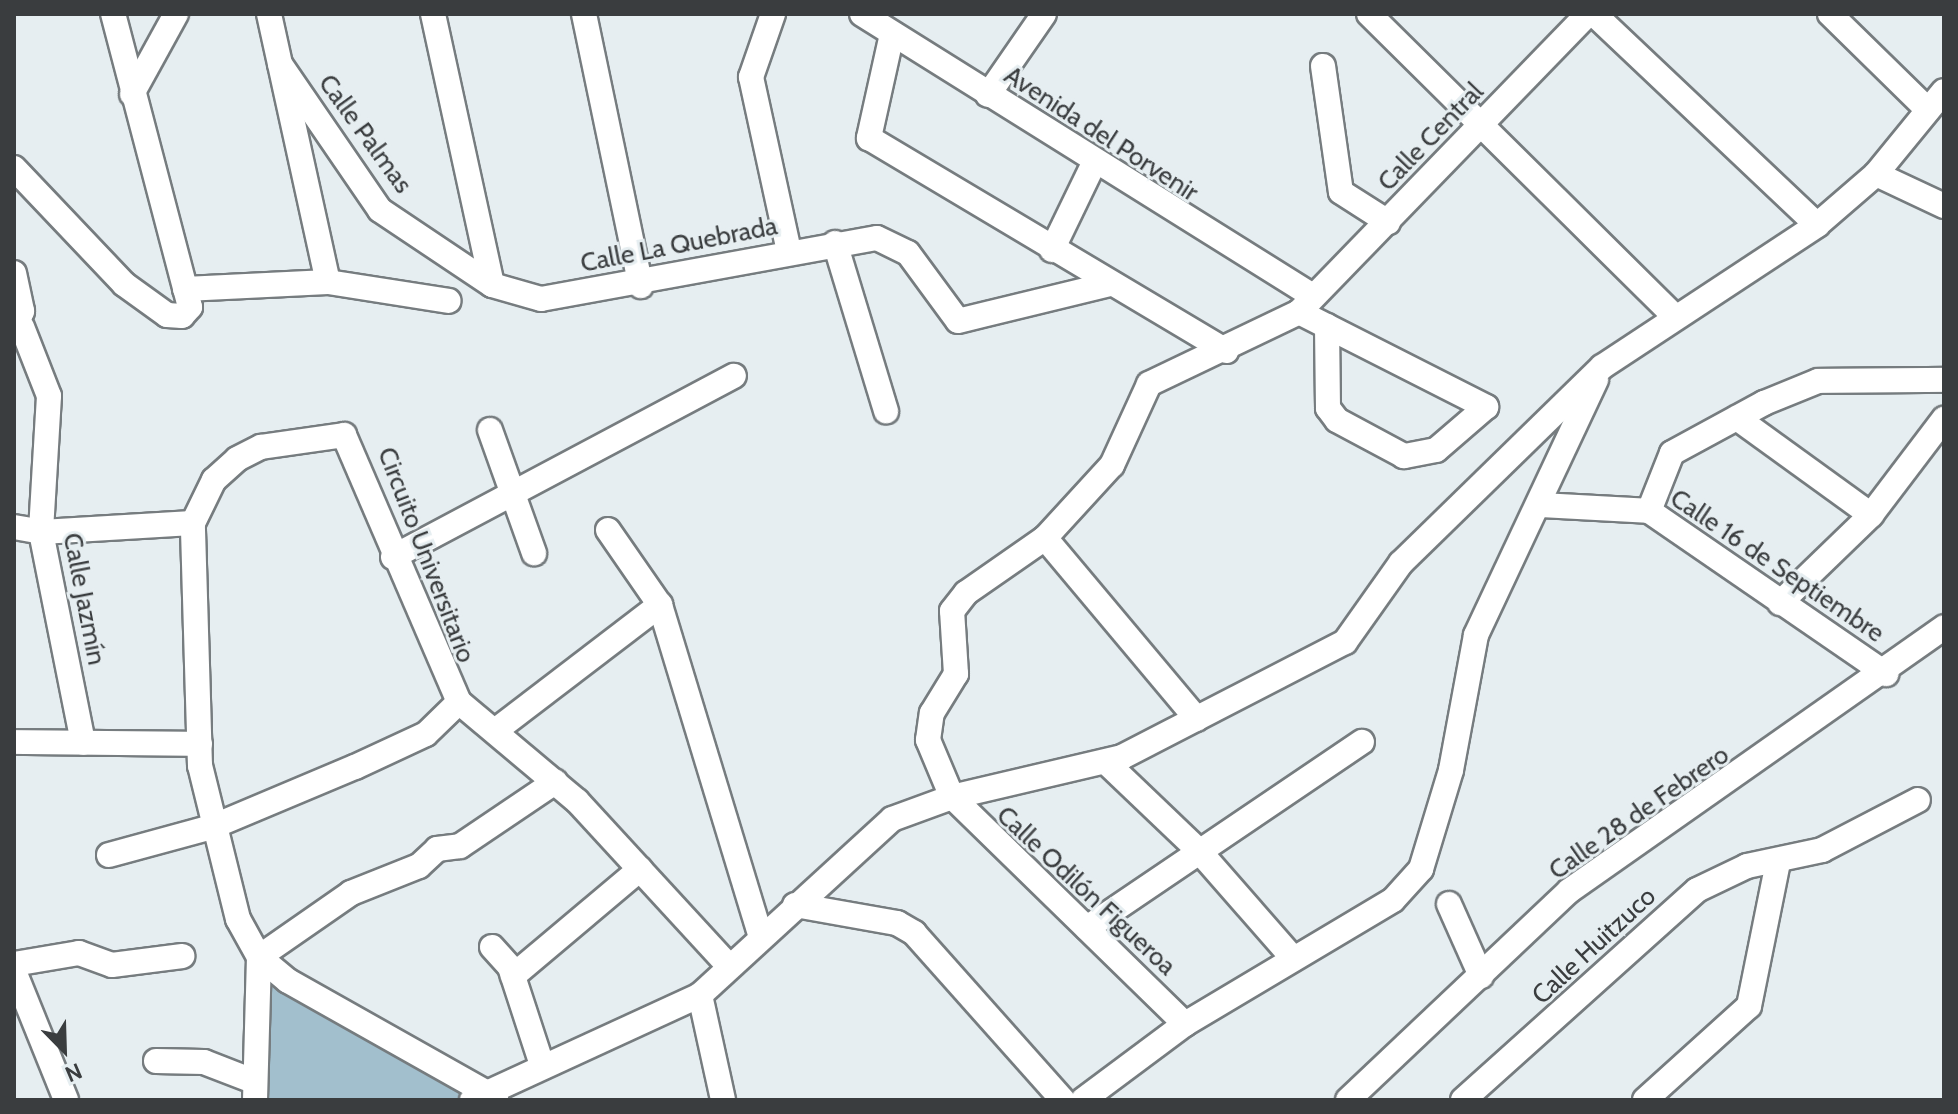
<!DOCTYPE html>
<meta charset="utf-8">
<style>
body{margin:0}
#map{position:relative;width:1958px;height:1114px;overflow:hidden;background:#e6eef1;font-family:Cabin,sans-serif}
div>[style]{position:absolute}
.green>*{inset:0;background:#a2bfcd}
.roads{filter:drop-shadow(2px 0 #767c7f) drop-shadow(-2px 0 #767c7f) drop-shadow(0 2px #767c7f) drop-shadow(0 -2px #767c7f)}
.minor>*{height:24px;margin:-12px;padding:0 12px;transform-origin:12px;border-radius:12px;background:#fff}
span{translate:-50% -50%;white-space:nowrap;text-align:center;line-height:1.15;-webkit-text-stroke:6px #e6eef1;paint-order:stroke}
.street-label{font-size:26px;color:#3a3d3f}
.frame{position:absolute;inset:0;border:16px solid #3a3d3f;pointer-events:none}
.north{position:absolute;left:24px;top:1010px;width:80px;height:80px;-webkit-text-stroke:6px #e6eef1;paint-order:stroke;rotate:157deg;font-size:22px;font-weight:700;line-height:32px;text-align:center;color:#3a3d3f}
.north::after{content:'';display:block;margin:auto;width:28px;height:36px;background:#3a3d3f;clip-path:polygon(50% 0,100% 100%,50% 72%,0 100%)}
</style>
<div id="map">
<div class="green">
<div style="clip-path:polygon(267px 974px,474px 1089px,461px 1100px,264px 1100px)"></div>
</div>
<div class="roads">
<div class="minor">
<div style="left:269px;top:14px;width:274px;rotate:77.6deg"></div>
<div style="left:433px;top:14px;width:277px;rotate:77.7deg"></div>
<div style="left:584px;top:14px;width:278px;rotate:78.2deg"></div>
<div style="left:773px;top:14px;width:67px;rotate:109.2deg"></div>
<div style="left:751px;top:77px;width:178px;rotate:77.7deg"></div>
<div style="left:862px;top:14px;width:532px;rotate:32.02deg"></div>
<div style="left:1369px;top:14px;width:428px;rotate:44.7deg"></div>
<div style="left:1594px;top:14px;width:307px;rotate:43.4deg"></div>
<div style="left:1830px;top:14px;width:137px;rotate:44.4deg"></div>
<div style="left:892px;top:34px;width:107px;rotate:102.5deg"></div>
<div style="left:869px;top:138px;width:416px;rotate:30.8deg"></div>
<div style="left:280px;top:64px;width:177px;rotate:55.6deg"></div>
<div style="left:380px;top:210px;width:135px;rotate:33.8deg"></div>
<div style="left:492px;top:285px;width:51px;rotate:15.9deg"></div>
<div style="left:541px;top:299px;width:341px;rotate:-10.3deg"></div>
<div style="left:877px;top:238px;width:34px;rotate:26deg"></div>
<div style="left:908px;top:253px;width:84px;rotate:53.7deg"></div>
<div style="left:958px;top:321px;width:156px;rotate:-13.7deg"></div>
<div style="left:1323px;top:66px;width:127px;rotate:81.9deg"></div>
<div style="left:1341px;top:192px;width:56px;rotate:32.6deg"></div>
<div style="left:132px;top:94px;width:91px;rotate:-61.2deg"></div>
<div style="left:988px;top:95px;width:98px;rotate:-55.3deg"></div>
<div style="left:14px;top:168px;width:160px;rotate:46.5deg"></div>
<div style="left:124px;top:284px;width:53px;rotate:35.8deg"></div>
<div style="left:167px;top:315px;width:15px;rotate:4deg"></div>
<div style="left:182px;top:316px;width:12px;rotate:-48deg"></div>
<div style="left:190px;top:307px;width:303px;rotate:-104.7deg"></div>
<div style="left:1876px;top:174px;width:75px;rotate:25.2deg"></div>
<div style="left:835px;top:243px;width:176px;rotate:73.1deg"></div>
<div style="left:1052px;top:250px;width:97px;rotate:-64.2deg"></div>
<div style="left:14px;top:273px;width:39px;rotate:78deg"></div>
<div style="left:22px;top:311px;width:22px;rotate:111deg"></div>
<div style="left:185px;top:289px;width:143px;rotate:-2.8deg"></div>
<div style="left:328px;top:282px;width:122px;rotate:8.9deg"></div>
<div style="left:1299px;top:312px;width:210px;rotate:26.9deg"></div>
<div style="left:1486px;top:407px;width:66px;rotate:139.3deg"></div>
<div style="left:1436px;top:450px;width:33px;rotate:169deg"></div>
<div style="left:1404px;top:456px;width:76px;rotate:-151.8deg"></div>
<div style="left:1337px;top:420px;width:15px;rotate:-127deg"></div>
<div style="left:1328px;top:408px;width:82px;rotate:-90.7deg"></div>
<div style="left:22px;top:327px;width:74px;rotate:68.6deg"></div>
<div style="left:49px;top:396px;width:136px;rotate:93.4deg"></div>
<div style="left:41px;top:532px;width:215px;rotate:78.7deg"></div>
<div style="left:1737px;top:418px;width:165px;rotate:35.9deg"></div>
<div style="left:490px;top:430px;width:131px;rotate:70.3deg"></div>
<div style="left:1539px;top:505px;width:110px;rotate:3.1deg"></div>
<div style="left:1649px;top:511px;width:288px;rotate:34.5deg"></div>
<div style="left:1649px;top:511px;width:62px;rotate:-68.4deg"></div>
<div style="left:1672px;top:453px;width:105px;rotate:-28.5deg"></div>
<div style="left:1764px;top:403px;width:58px;rotate:-22.2deg"></div>
<div style="left:1818px;top:381px;width:126px;rotate:-0.5deg"></div>
<div style="left:14px;top:527px;width:27px;rotate:10deg"></div>
<div style="left:41px;top:532px;width:152px;rotate:-3.4deg"></div>
<div style="left:608px;top:530px;width:91px;rotate:55.3deg"></div>
<div style="left:660px;top:605px;width:345px;rotate:73.1deg"></div>
<div style="left:1045px;top:538px;width:236px;rotate:50deg"></div>
<div style="left:393px;top:557px;width:386px;rotate:-28deg"></div>
<div style="left:1780px;top:603px;width:127px;rotate:-44deg"></div>
<div style="left:1871px;top:515px;width:121px;rotate:-52.8deg"></div>
<div style="left:495px;top:731px;width:208px;rotate:-37.4deg"></div>
<div style="left:14px;top:742px;width:186px;rotate:0.6deg"></div>
<div style="left:1107px;top:763px;width:129px;rotate:43.7deg"></div>
<div style="left:1200px;top:852px;width:138px;rotate:48.8deg"></div>
<div style="left:109px;top:855px;width:107px;rotate:-15.2deg"></div>
<div style="left:212px;top:827px;width:155px;rotate:-22.8deg"></div>
<div style="left:355px;top:767px;width:78px;rotate:-24.9deg"></div>
<div style="left:426px;top:734px;width:46px;rotate:-44.1deg"></div>
<div style="left:1449px;top:904px;width:79px;rotate:66deg"></div>
<div style="left:795px;top:905px;width:104px;rotate:10deg"></div>
<div style="left:897px;top:923px;width:20px;rotate:30deg"></div>
<div style="left:914px;top:933px;width:224px;rotate:48.3deg"></div>
<div style="left:1087px;top:928px;width:332px;rotate:-34.1deg"></div>
<div style="left:492px;top:947px;width:27px;rotate:48deg"></div>
<div style="left:510px;top:967px;width:103px;rotate:71.9deg"></div>
<div style="left:259px;top:957px;width:112px;rotate:-34.8deg"></div>
<div style="left:351px;top:893px;width:73px;rotate:-21.7deg"></div>
<div style="left:419px;top:866px;width:25px;rotate:-43deg"></div>
<div style="left:437px;top:849px;width:23px;rotate:-7deg"></div>
<div style="left:460px;top:846px;width:115px;rotate:-34deg"></div>
<div style="left:14px;top:964px;width:66px;rotate:-9.6deg"></div>
<div style="left:79px;top:953px;width:35px;rotate:20deg"></div>
<div style="left:112px;top:965px;width:71px;rotate:-7.3deg"></div>
<div style="left:14px;top:971px;width:139px;rotate:68deg"></div>
<div style="left:513px;top:976px;width:166px;rotate:-40.1deg"></div>
<div style="left:700px;top:995px;width:107px;rotate:77.6deg"></div>
<div style="left:1185px;top:1024px;width:325px;rotate:-135.7deg"></div>
<div style="left:952px;top:797px;width:62px;rotate:-112.8deg"></div>
<div style="left:928px;top:740px;width:27px;rotate:-82deg"></div>
<div style="left:932px;top:713px;width:46px;rotate:-58.4deg"></div>
<div style="left:956px;top:674px;width:63px;rotate:-93.6deg"></div>
<div style="left:952px;top:611px;width:23px;rotate:-52deg"></div>
<div style="left:966px;top:593px;width:96px;rotate:-34.8deg"></div>
<div style="left:1045px;top:538px;width:99px;rotate:-47.5deg"></div>
<div style="left:1112px;top:465px;width:89px;rotate:-65.4deg"></div>
<div style="left:1149px;top:384px;width:166px;rotate:-25.6deg"></div>
<div style="left:1299px;top:312px;width:415px;rotate:-45.9deg"></div>
<div style="left:156px;top:1061px;width:48px;rotate:1.2deg"></div>
<div style="left:204px;top:1062px;width:53px;rotate:21.2deg"></div>
<div style="left:496px;top:1098px;width:239px;rotate:-150.6deg"></div>
<div style="left:288px;top:981px;width:38px;rotate:-140deg"></div>
<div style="left:259px;top:957px;width:43px;rotate:-118.9deg"></div>
<div style="left:238px;top:919px;width:158px;rotate:-103.9deg"></div>
<div style="left:200px;top:766px;width:243px;rotate:-91.7deg"></div>
<div style="left:193px;top:523px;width:48px;rotate:-64deg"></div>
<div style="left:214px;top:480px;width:31px;rotate:-42deg"></div>
<div style="left:237px;top:459px;width:27px;rotate:-27deg"></div>
<div style="left:261px;top:447px;width:84px;rotate:-8.2deg"></div>
<div style="left:344px;top:435px;width:291px;rotate:66.7deg"></div>
<div style="left:459px;top:702px;width:154px;rotate:40deg"></div>
<div style="left:577px;top:801px;width:223px;rotate:47.4deg"></div>
<div style="left:255px;top:1100px;width:143px;rotate:-88.4deg"></div>
<div style="left:472px;top:1100px;width:251px;rotate:-24.7deg"></div>
<div style="left:700px;top:995px;width:260px;rotate:-42.5deg"></div>
<div style="left:892px;top:819px;width:64px;rotate:-20.1deg"></div>
<div style="left:952px;top:797px;width:175px;rotate:-13.2deg"></div>
<div style="left:1122px;top:757px;width:251px;rotate:-27.3deg"></div>
<div style="left:1345px;top:642px;width:97px;rotate:-54.7deg"></div>
<div style="left:1401px;top:563px;width:281px;rotate:-44.3deg"></div>
<div style="left:1602px;top:367px;width:258px;rotate:-33.4deg"></div>
<div style="left:1817px;top:225px;width:78px;rotate:-40.8deg"></div>
<div style="left:1876px;top:174px;width:107px;rotate:-50.7deg"></div>
<div style="left:1083px;top:1100px;width:127px;rotate:-36.7deg"></div>
<div style="left:1185px;top:1024px;width:242px;rotate:-30.8deg"></div>
<div style="left:1393px;top:900px;width:42px;rotate:-47.9deg"></div>
<div style="left:1421px;top:869px;width:103px;rotate:-73.1deg"></div>
<div style="left:1451px;top:770px;width:137px;rotate:-79.5deg"></div>
<div style="left:1476px;top:635px;width:282px;rotate:-64.8deg"></div>
<div style="left:1348px;top:1100px;width:304px;rotate:-43.4deg"></div>
<div style="left:1569px;top:891px;width:459px;rotate:-35.1deg"></div>
<div style="left:1463px;top:1100px;width:314px;rotate:-41.9deg"></div>
<div style="left:1697px;top:890px;width:55px;rotate:-25.6deg"></div>
<div style="left:1747px;top:866px;width:77px;rotate:-12deg"></div>
<div style="left:1822px;top:850px;width:108px;rotate:-27.5deg"></div>
<div style="left:1645px;top:1100px;width:140px;rotate:-42.1deg"></div>
<div style="left:1749px;top:1006px;width:147px;rotate:-78.6deg"></div>
</div>
</div>
<div class="street-label">
<span style="left:365px;top:134px;rotate:54deg">Calle Palmas</span>
<span style="left:1101px;top:134px;rotate:33deg">Avenida del Porvenir</span>
<span style="left:1431px;top:137px;rotate:-46deg">Calle Central</span>
<span style="left:679px;top:245px;rotate:-11deg">Calle La Quebrada</span>
<span style="left:426px;top:555px;rotate:69deg">Circuito Universitario</span>
<span style="left:1777px;top:566px;rotate:34deg">Calle 16 de Septiembre</span>
<span style="left:84px;top:599px;rotate:79deg">Calle Jazmín</span>
<span style="left:1639px;top:813px;rotate:-35deg">Calle 28 de Febrero</span>
<span style="left:1086px;top:891px;rotate:43deg">Calle Odilón Figueroa</span>
<span style="left:1594px;top:946px;rotate:-43deg">Calle Huitzuco</span>
</div>
<div class="frame"></div>
<div class="north">N</div>
</div>
